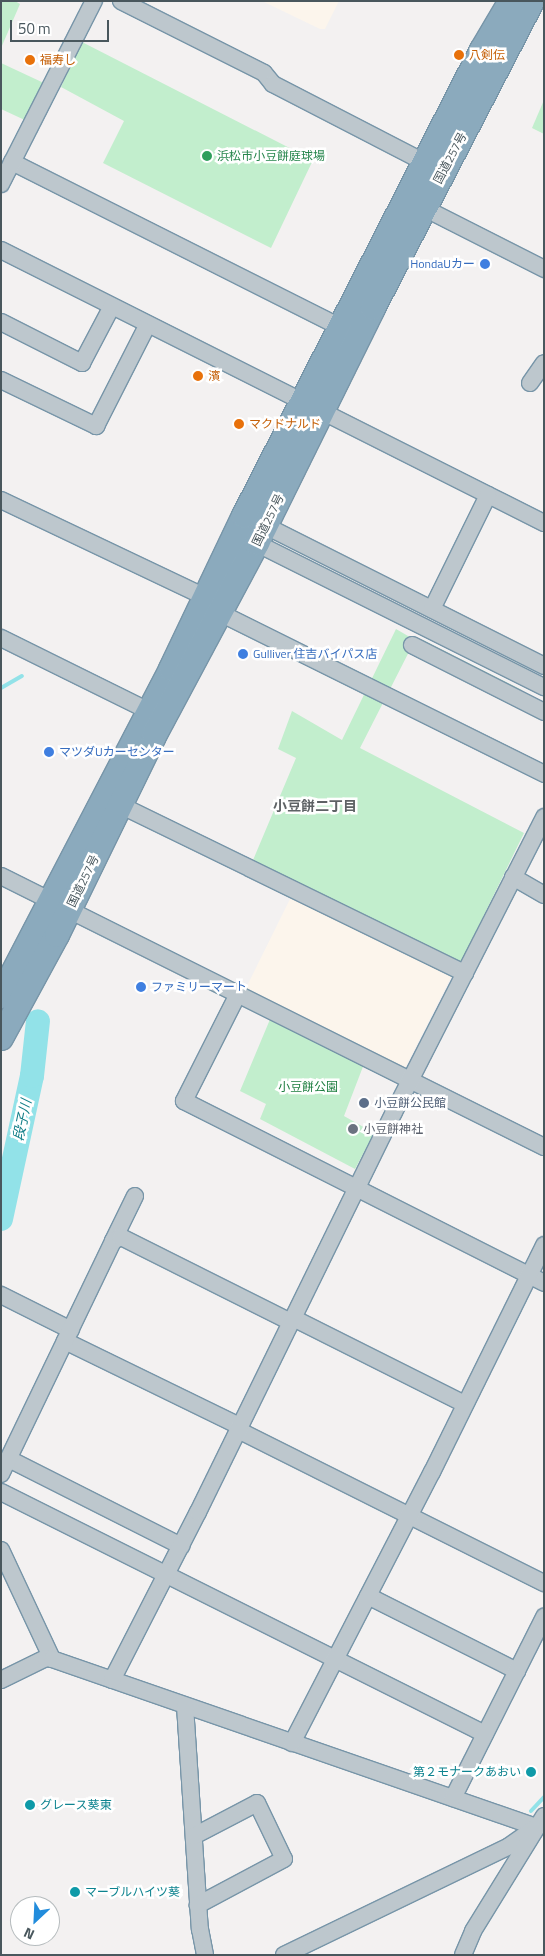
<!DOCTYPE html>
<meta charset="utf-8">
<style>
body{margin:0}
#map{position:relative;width:545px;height:1956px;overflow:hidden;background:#f3f1f1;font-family:"Titillium Web","Noto Sans JP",sans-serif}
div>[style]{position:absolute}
.commercial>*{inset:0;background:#fcf5ec}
.green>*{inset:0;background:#c2eecd}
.stream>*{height:4px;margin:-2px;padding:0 2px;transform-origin:2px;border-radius:2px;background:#92e2e8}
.river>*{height:24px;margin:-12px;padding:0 12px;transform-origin:12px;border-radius:12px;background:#92e2e8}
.roads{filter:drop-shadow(1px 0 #7795a8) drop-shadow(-1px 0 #7795a8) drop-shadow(0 1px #7795a8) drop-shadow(0 -1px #7795a8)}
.minor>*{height:16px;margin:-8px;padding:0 8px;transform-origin:8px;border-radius:8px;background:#bdc7cd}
.highway>*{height:24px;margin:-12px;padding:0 12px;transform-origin:12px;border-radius:12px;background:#8baabd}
.dots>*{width:14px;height:14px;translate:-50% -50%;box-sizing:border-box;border:2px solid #fff;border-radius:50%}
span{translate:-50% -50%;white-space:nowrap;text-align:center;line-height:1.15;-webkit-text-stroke:5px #fff;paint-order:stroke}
.food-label{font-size:12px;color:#c56008}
.left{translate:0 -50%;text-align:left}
.leisure-label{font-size:12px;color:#27864d}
.street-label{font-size:12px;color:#49575d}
.shop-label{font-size:12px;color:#366cbe}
.right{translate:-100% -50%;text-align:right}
.park-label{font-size:12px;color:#1c7d3f}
.service-label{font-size:12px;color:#4e5e75}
.worship-label{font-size:12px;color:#5b616d}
.culture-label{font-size:12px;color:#0d838f}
.neighbourhood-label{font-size:14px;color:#5e6265;font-weight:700}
.water-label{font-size:14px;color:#137f88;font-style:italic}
.frame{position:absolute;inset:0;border:2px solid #49575d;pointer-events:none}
.north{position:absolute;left:10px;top:1896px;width:50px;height:50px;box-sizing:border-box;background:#fff;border:1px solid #b6bcbe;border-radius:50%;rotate:205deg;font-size:14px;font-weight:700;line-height:20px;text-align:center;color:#49575d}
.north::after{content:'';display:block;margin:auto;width:18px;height:22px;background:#228cdc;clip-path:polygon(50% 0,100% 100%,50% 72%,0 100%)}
.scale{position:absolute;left:10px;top:20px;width:99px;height:22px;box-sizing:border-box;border:2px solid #49575d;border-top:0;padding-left:6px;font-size:15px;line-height:18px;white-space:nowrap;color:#49575d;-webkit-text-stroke:4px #fff;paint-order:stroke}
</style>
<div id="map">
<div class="commercial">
<div style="clip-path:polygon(262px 1px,339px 1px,325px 29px,320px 29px)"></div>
<div style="clip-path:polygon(292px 895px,452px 975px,404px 1070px,245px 990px)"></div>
</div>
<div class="green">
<div style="clip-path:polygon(1px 1px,15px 1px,20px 4px,1px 48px)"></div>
<div style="clip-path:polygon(82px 42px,313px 160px,271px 248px,103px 163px,124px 121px,61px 87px)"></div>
<div style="clip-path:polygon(1px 63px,46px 84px,29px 122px,1px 109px)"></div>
<div style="clip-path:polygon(544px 100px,544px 134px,532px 128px)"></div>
<div style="clip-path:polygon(396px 629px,415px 640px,360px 748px,524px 833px,458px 968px,251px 865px,296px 758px,278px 749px,292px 711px,342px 740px)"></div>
<div style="clip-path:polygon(423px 640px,522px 690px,519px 695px,420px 645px)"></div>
<div style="clip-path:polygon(271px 1017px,364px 1064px,344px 1116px,374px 1133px,355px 1169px,260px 1119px,266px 1104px,240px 1091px)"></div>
</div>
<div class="stream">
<div style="left:1px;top:688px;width:24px;rotate:-30deg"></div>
<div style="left:531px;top:1811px;width:19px;rotate:-47deg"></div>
</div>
<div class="river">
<div style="left:1px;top:1219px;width:146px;rotate:-77.8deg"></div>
<div style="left:32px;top:1076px;width:55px;rotate:-83.8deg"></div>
</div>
<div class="roads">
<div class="minor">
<div style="left:121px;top:1px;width:160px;rotate:26.7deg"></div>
<div style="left:264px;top:73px;width:14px;rotate:51deg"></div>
<div style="left:273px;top:84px;width:172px;rotate:27.3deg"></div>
<div style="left:12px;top:162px;width:367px;rotate:26.7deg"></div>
<div style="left:1px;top:184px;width:205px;rotate:-63.1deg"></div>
<div style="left:424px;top:208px;width:135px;rotate:26.9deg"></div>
<div style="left:1px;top:250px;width:608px;rotate:26.69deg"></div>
<div style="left:1px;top:322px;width:91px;rotate:26.8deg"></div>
<div style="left:82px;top:363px;width:64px;rotate:-62.2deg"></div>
<div style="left:1px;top:380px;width:106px;rotate:25.8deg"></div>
<div style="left:96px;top:426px;width:114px;rotate:-63deg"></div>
<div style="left:530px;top:383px;width:24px;rotate:-55deg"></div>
<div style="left:1px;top:500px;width:226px;rotate:25.4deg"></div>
<div style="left:256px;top:525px;width:10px;rotate:6deg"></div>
<div style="left:266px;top:526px;width:311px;rotate:26.7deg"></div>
<div style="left:248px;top:539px;width:331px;rotate:26.6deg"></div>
<div style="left:432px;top:609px;width:127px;rotate:-63.8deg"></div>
<div style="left:220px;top:613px;width:362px;rotate:26.4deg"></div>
<div style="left:1px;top:638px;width:165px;rotate:26.3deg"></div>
<div style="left:412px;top:645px;width:148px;rotate:26.9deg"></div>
<div style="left:120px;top:805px;width:384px;rotate:26deg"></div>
<div style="left:1px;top:876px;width:607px;rotate:26.52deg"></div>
<div style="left:513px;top:877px;width:36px;rotate:30deg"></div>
<div style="left:238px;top:994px;width:120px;rotate:116.8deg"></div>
<div style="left:184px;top:1101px;width:403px;rotate:26.8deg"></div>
<div style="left:113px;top:1241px;width:50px;rotate:-63.9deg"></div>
<div style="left:1px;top:1295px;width:78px;rotate:26.6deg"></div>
<div style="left:293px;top:1318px;width:192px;rotate:26.6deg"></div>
<div style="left:65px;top:1341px;width:194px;rotate:26deg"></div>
<div style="left:238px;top:1430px;width:342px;rotate:26.6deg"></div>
<div style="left:9px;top:1459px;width:193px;rotate:26.8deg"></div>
<div style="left:1px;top:1474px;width:259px;rotate:-64.3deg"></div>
<div style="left:113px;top:1241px;width:9px;rotate:-27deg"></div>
<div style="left:121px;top:1237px;width:190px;rotate:26.6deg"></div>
<div style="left:1px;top:1492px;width:541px;rotate:26.57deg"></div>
<div style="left:1px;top:1550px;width:120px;rotate:64.9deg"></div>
<div style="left:368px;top:1596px;width:167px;rotate:26.7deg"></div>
<div style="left:1px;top:1680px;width:50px;rotate:-26.1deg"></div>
<div style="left:46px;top:1658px;width:6px;rotate:9deg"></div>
<div style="left:52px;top:1659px;width:512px;rotate:19.14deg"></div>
<div style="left:112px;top:1680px;width:189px;rotate:-62.9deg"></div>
<div style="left:198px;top:1512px;width:445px;rotate:-63.9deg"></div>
<div style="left:394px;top:1112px;width:331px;rotate:-63deg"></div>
<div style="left:185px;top:1706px;width:224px;rotate:86.2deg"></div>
<div style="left:200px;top:1929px;width:26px;rotate:79deg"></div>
<div style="left:292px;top:1743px;width:305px;rotate:-62.7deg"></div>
<div style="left:432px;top:1472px;width:253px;rotate:-63.7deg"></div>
<div style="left:453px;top:1798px;width:203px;rotate:-63.3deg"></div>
<div style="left:194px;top:1836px;width:71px;rotate:-27.6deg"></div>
<div style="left:257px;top:1803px;width:62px;rotate:64.3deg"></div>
<div style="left:284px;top:1859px;width:98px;rotate:151.9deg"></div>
<div style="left:284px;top:1955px;width:250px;rotate:-25.8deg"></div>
<div style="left:509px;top:1846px;width:33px;rotate:-35deg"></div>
<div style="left:463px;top:1955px;width:26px;rotate:-67deg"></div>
<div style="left:473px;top:1931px;width:135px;rotate:-58.3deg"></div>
</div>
<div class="highway">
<div style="left:1px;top:996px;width:369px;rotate:-62.5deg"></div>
<div style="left:171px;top:669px;width:170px;rotate:-64.5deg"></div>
<div style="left:244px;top:516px;width:523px;rotate:-62.95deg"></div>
<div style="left:482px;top:50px;width:57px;rotate:-59.4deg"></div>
<div style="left:1px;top:1038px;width:117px;rotate:-61.5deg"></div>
<div style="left:57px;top:935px;width:221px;rotate:-64deg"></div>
<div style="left:154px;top:736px;width:219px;rotate:-61.9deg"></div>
<div style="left:257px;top:543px;width:262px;rotate:-63.7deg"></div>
<div style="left:373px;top:308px;width:346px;rotate:-62.6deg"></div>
</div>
</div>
<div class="dots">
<div style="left:459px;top:55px;background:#e8710a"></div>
<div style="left:30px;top:60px;background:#e8710a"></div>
<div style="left:207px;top:156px;background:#2e9e5b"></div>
<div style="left:485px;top:264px;background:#3f7fe0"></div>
<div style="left:198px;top:376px;background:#e8710a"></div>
<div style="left:239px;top:424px;background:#e8710a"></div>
<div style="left:243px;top:654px;background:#3f7fe0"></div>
<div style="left:49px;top:752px;background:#3f7fe0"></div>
<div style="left:141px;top:987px;background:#3f7fe0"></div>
<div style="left:364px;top:1103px;background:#5c6f8a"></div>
<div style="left:353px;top:1129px;background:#6b7280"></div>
<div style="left:531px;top:1772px;background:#0f9aa8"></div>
<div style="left:30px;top:1805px;background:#0f9aa8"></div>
<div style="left:75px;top:1892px;background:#0f9aa8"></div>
</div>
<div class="food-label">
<span class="left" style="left:469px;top:55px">八剣伝</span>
<span class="left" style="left:40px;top:60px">福寿し</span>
<span class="left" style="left:208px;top:376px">濱</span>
<span class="left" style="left:249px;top:424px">マクドナルド</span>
</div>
<div class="leisure-label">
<span class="left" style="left:217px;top:156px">浜松市小豆餅庭球場</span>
</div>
<div class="street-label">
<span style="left:450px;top:158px;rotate:-62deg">国道257号</span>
<span style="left:268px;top:520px;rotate:-64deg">国道257号</span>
<span style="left:83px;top:881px;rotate:-64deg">国道257号</span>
</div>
<div class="shop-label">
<span class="right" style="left:475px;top:264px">HondaUカー</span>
<span class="left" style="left:253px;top:654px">Gulliver 住吉バイパス店</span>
<span class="left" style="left:59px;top:752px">マツダUカーセンター</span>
<span class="left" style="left:151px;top:987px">ファミリーマート</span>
</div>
<div class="park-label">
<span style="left:308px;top:1087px">小豆餅公園</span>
</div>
<div class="service-label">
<span class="left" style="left:374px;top:1103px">小豆餅公民館</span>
</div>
<div class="worship-label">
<span class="left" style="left:363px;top:1129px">小豆餅神社</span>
</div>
<div class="culture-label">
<span class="right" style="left:521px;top:1772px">第２モナークあおい</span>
<span class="left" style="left:40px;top:1805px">グレース葵東</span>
<span class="left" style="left:85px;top:1892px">マーブルハイツ葵</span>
</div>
<div class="neighbourhood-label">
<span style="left:315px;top:806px">小豆餅二丁目</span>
</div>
<div class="water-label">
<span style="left:22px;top:1120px;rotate:-78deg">段子川</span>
</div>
<div class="frame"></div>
<div class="north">N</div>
<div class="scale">50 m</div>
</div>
